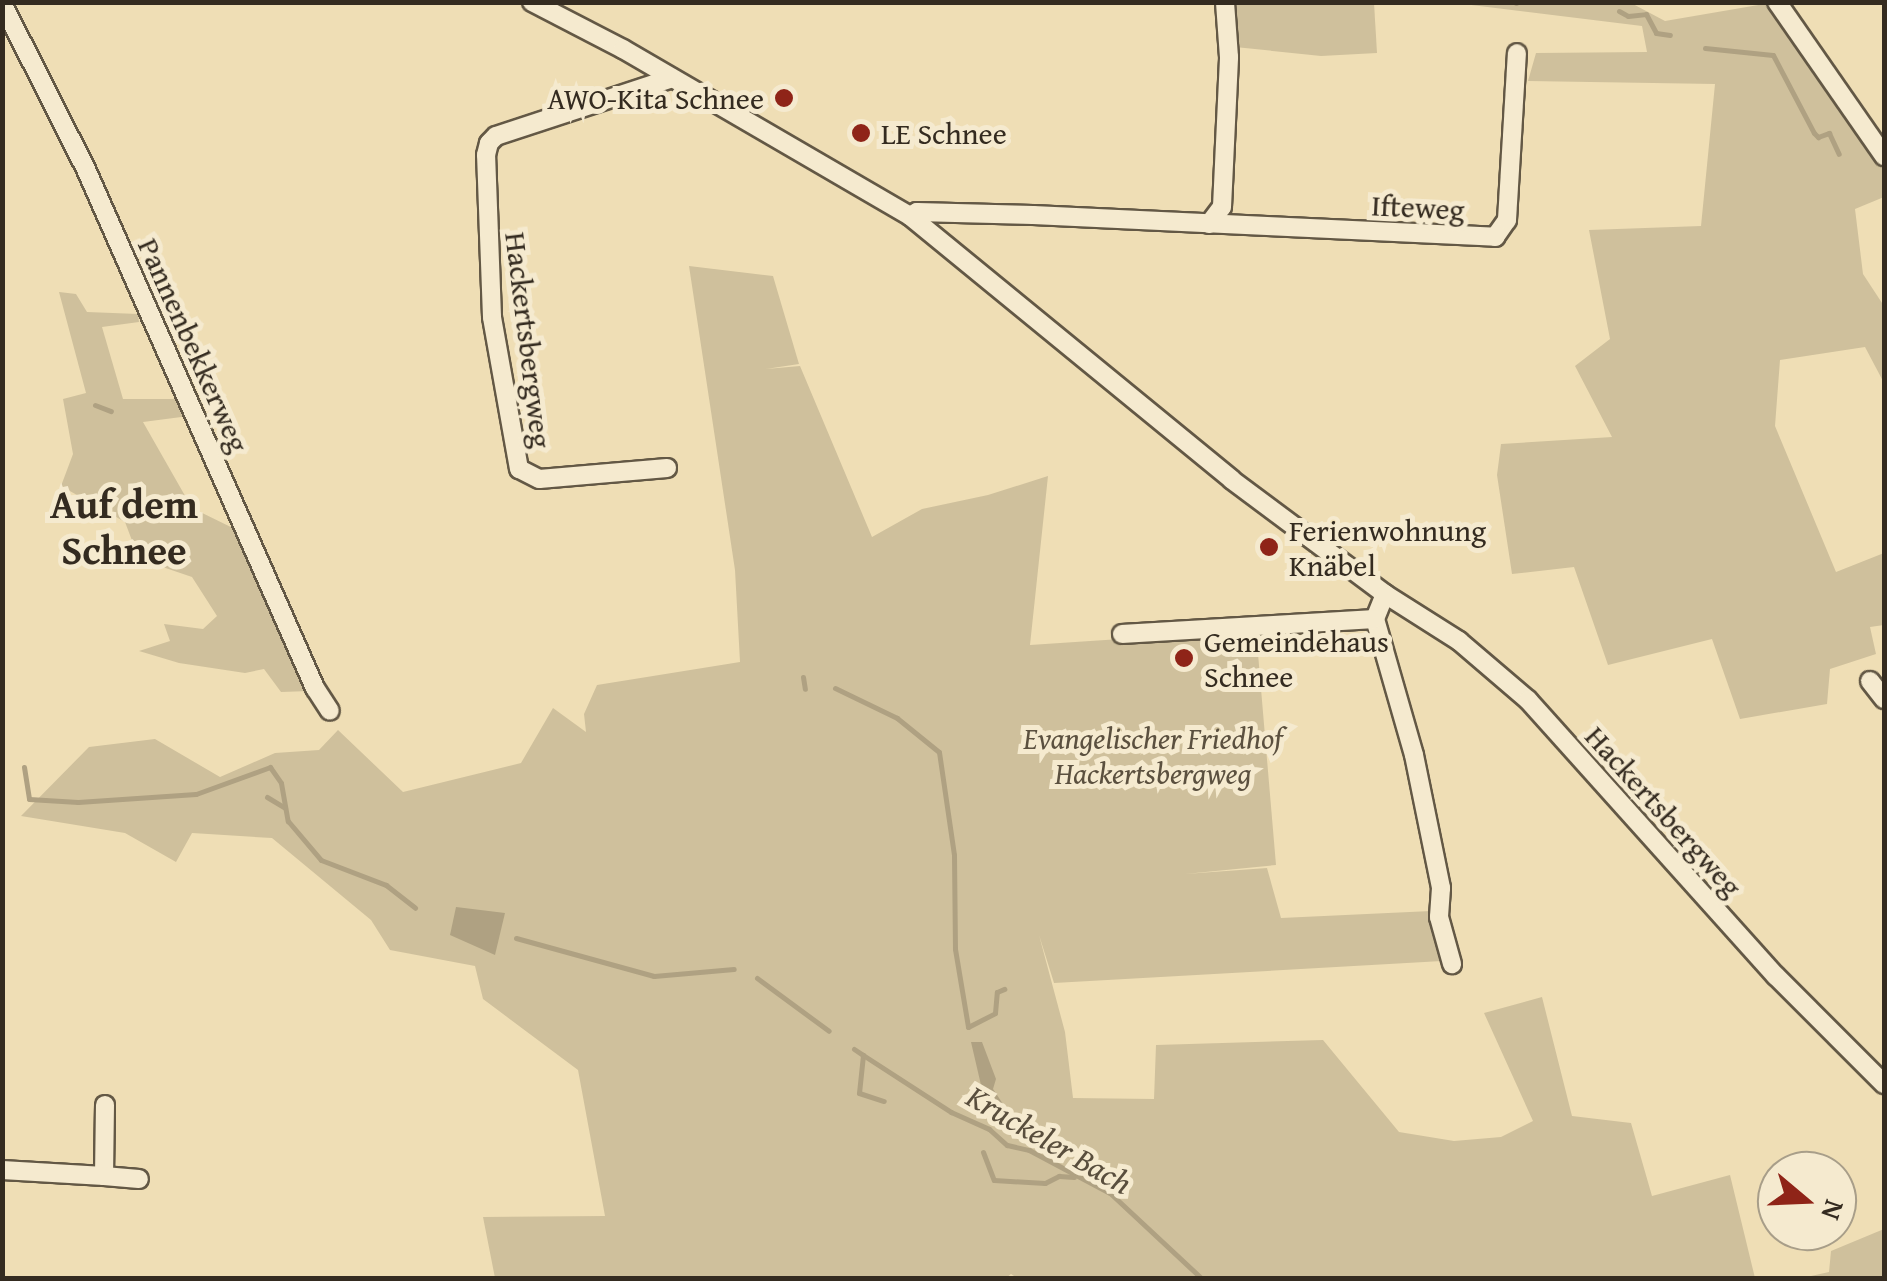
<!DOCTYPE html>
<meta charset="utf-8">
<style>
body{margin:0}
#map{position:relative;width:1887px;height:1281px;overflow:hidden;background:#efdeb5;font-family:"Gentium Book Plus",serif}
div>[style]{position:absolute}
.green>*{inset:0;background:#cfc09c}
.water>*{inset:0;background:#afa182}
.stream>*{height:5px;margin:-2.5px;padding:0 2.5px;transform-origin:2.5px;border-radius:2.5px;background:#afa182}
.roads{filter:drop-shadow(2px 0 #635845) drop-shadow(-2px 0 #635845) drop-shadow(0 2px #635845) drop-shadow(0 -2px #635845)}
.street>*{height:18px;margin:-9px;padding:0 9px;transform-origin:9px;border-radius:9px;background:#f5eacf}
.dots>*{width:28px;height:28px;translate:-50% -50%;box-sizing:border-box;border:5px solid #f5eacf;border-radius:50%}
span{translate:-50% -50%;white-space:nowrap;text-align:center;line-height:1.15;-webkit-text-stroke:10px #f5eacf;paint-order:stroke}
.poi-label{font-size:30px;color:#342b20}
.right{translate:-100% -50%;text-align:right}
.left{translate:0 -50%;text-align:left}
.street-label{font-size:30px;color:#342b20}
.park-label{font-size:30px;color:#5b503f;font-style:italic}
.water-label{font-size:32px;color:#594e3d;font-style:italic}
.district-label{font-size:40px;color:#342b20;font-weight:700}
.frame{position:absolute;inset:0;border:5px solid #342b20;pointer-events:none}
.north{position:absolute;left:1757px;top:1151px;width:100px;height:100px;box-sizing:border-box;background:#f5eacf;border:2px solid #a89e89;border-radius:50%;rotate:109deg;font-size:28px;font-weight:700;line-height:40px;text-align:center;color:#342b20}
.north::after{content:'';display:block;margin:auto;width:35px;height:45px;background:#8f2418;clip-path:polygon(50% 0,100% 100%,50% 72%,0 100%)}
</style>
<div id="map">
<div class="green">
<div style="clip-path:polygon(1232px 3px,1374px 3px,1377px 53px,1321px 56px,1235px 47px)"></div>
<div style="clip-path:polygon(1455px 3px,1631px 3px,1665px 21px,1770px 3px,1884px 171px,1884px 197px,1855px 209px,1863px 274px,1884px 306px,1884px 383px,1865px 347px,1780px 360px,1775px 426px,1836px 572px,1884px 553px,1884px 625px,1870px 627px,1876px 654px,1830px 669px,1827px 704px,1740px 719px,1712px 639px,1608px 665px,1574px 567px,1512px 574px,1497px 475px,1501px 444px,1612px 437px,1575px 366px,1610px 339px,1589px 230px,1701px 226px,1715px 84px,1528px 81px,1536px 53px,1647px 52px,1642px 26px)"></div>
<div style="clip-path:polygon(689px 266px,773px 276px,799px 364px,766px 369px,800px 366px,872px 537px,922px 509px,988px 495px,1048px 476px,1030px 645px,1256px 630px,1276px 865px,1185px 874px,1267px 868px,1281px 918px,1431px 911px,1442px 961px,1054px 983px,1039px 935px,1065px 1032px,1073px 1098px,1154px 1099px,1156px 1045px,1323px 1040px,1399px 1132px,1454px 1141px,1501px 1137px,1533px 1121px,1484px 1013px,1542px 997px,1572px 1116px,1631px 1123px,1652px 1196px,1730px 1175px,1755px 1278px,1017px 1278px,1011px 1274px,1006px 1278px,495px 1278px,483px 1217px,605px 1216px,578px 1070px,483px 999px,475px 966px,390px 950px,371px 920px,272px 838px,192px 833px,176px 862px,125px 833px,21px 816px,89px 747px,155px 739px,220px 777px,275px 753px,319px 750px,338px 730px,403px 792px,521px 763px,553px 708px,586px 732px,584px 714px,597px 685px,740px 662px,735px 570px)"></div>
<div style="clip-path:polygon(59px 292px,76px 294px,87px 312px,138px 314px,139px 322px,102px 327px,123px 399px,183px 399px,189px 416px,143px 422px,192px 508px,241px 532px,310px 691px,281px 692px,264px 669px,245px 673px,179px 663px,139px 651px,170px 641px,164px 624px,203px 629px,217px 616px,192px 577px,139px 559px,125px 522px,61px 486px,73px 454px,63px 399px,86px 393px)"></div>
<div style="clip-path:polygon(1884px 1229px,1884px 1278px,1802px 1278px,1829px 1272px,1831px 1251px)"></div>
</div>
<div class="water">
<div style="clip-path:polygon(456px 907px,505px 913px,495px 955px,450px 935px)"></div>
<div style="clip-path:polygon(971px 1042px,982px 1042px,996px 1079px,993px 1089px,1007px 1110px,1003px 1118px,984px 1098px)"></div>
</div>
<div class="stream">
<div style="left:1516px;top:2px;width:1px;rotate:90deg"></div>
<div style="left:1619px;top:11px;width:10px;rotate:29deg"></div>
<div style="left:1628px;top:16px;width:18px;rotate:-6deg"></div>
<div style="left:1646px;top:14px;width:21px;rotate:62deg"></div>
<div style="left:1656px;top:33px;width:14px;rotate:8deg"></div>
<div style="left:1705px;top:48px;width:68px;rotate:5.9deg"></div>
<div style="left:1773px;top:55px;width:88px;rotate:62.3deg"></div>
<div style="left:1814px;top:133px;width:6px;rotate:45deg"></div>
<div style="left:1818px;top:137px;width:12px;rotate:-20deg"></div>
<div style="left:1829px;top:133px;width:23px;rotate:65deg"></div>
<div style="left:95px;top:405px;width:17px;rotate:21deg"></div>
<div style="left:803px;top:677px;width:12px;rotate:81deg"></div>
<div style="left:835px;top:688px;width:69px;rotate:25.8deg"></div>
<div style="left:897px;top:718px;width:54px;rotate:39deg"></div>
<div style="left:939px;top:752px;width:104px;rotate:81.7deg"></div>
<div style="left:954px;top:855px;width:94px;rotate:89.4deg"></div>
<div style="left:955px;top:949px;width:79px;rotate:80.5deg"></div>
<div style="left:968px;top:1027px;width:30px;rotate:-27deg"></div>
<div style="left:995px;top:1013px;width:21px;rotate:-85deg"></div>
<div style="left:997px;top:992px;width:8px;rotate:-23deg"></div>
<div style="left:24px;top:767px;width:32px;rotate:81deg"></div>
<div style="left:29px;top:799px;width:49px;rotate:3.5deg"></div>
<div style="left:78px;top:802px;width:118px;rotate:-3.9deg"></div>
<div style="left:196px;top:794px;width:79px;rotate:-20deg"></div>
<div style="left:270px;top:767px;width:19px;rotate:55deg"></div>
<div style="left:281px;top:783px;width:39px;rotate:80deg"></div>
<div style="left:288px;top:821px;width:51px;rotate:49.8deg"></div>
<div style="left:321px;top:860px;width:70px;rotate:21deg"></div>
<div style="left:386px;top:885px;width:37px;rotate:38deg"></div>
<div style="left:267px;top:797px;width:21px;rotate:31deg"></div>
<div style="left:516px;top:938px;width:143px;rotate:15.4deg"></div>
<div style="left:654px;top:976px;width:80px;rotate:-5deg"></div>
<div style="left:757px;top:978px;width:89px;rotate:36.4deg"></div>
<div style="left:854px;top:1049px;width:11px;rotate:34deg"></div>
<div style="left:863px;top:1055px;width:38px;rotate:96deg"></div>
<div style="left:859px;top:1093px;width:26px;rotate:18deg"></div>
<div style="left:863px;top:1055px;width:105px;rotate:32.9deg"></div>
<div style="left:951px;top:1112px;width:42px;rotate:24.1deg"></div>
<div style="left:989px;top:1129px;width:24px;rotate:42deg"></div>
<div style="left:1007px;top:1145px;width:23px;rotate:13deg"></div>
<div style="left:1029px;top:1150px;width:92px;rotate:28deg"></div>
<div style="left:1110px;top:1193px;width:125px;rotate:43deg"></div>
<div style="left:983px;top:1152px;width:30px;rotate:69deg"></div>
<div style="left:994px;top:1180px;width:51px;rotate:3.4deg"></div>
<div style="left:1045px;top:1183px;width:16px;rotate:-27deg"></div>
<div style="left:1059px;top:1176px;width:15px;rotate:4deg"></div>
</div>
<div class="roads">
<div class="street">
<div style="left:532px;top:2px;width:102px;rotate:27.3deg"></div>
<div style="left:623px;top:49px;width:332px;rotate:30.2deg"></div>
<div style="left:910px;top:216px;width:416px;rotate:39.3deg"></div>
<div style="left:1232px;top:480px;width:191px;rotate:36.7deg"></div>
<div style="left:1385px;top:594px;width:88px;rotate:32.4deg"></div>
<div style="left:1459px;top:641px;width:91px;rotate:40.5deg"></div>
<div style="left:1528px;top:700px;width:371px;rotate:48.1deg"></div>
<div style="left:1776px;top:976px;width:153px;rotate:45deg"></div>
<div style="left:1777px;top:2px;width:188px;rotate:55.2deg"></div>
<div style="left:2px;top:3px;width:184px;rotate:63.2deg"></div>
<div style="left:85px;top:167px;width:570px;rotate:66.18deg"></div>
<div style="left:315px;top:688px;width:27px;rotate:57deg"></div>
<div style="left:910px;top:216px;width:8px;rotate:-30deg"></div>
<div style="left:917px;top:212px;width:116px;rotate:1.5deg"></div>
<div style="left:1033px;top:215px;width:463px;rotate:2.7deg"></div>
<div style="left:1495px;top:237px;width:21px;rotate:-55deg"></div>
<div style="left:1507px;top:220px;width:167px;rotate:-86.6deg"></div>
<div style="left:1209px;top:224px;width:21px;rotate:-53deg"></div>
<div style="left:1222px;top:207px;width:150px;rotate:-87.3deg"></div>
<div style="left:1229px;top:57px;width:55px;rotate:-94.2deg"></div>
<div style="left:667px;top:468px;width:128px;rotate:175.1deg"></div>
<div style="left:539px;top:479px;width:22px;rotate:-153deg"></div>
<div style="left:519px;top:469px;width:154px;rotate:-100.1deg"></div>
<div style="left:492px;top:317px;width:162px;rotate:-92.1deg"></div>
<div style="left:486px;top:155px;width:12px;rotate:-76deg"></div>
<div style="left:489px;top:143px;width:10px;rotate:-45deg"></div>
<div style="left:496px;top:136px;width:185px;rotate:-18.2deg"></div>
<div style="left:1385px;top:594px;width:27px;rotate:112deg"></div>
<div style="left:1375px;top:619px;width:141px;rotate:74deg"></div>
<div style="left:1414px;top:755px;width:136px;rotate:78.5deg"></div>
<div style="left:1441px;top:888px;width:29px;rotate:94deg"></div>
<div style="left:1439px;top:917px;width:49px;rotate:74.5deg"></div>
<div style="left:1122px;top:634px;width:253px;rotate:-3.4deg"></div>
<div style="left:1870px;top:681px;width:23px;rotate:52deg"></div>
<div style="left:2px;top:1170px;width:102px;rotate:3.4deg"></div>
<div style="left:104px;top:1176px;width:71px;rotate:-89.2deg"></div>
<div style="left:104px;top:1176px;width:35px;rotate:5deg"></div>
</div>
</div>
<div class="dots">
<div style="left:784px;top:98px;background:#8f2418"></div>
<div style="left:861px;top:133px;background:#8f2418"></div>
<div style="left:1269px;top:547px;background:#8f2418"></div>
<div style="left:1184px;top:658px;background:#8f2418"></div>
</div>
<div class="poi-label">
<span class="right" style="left:764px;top:98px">AWO-Kita Schnee</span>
<span class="left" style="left:881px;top:133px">LE Schnee</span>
<span class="left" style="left:1289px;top:547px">Ferienwohnung<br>Knäbel</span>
<span class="left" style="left:1204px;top:658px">Gemeindehaus<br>Schnee</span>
</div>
<div class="street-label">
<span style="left:1418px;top:207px;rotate:3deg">Ifteweg</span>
<span style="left:529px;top:340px;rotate:83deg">Hackertsbergweg</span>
<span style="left:194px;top:345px;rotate:66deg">Pannenbekkerweg</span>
<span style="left:1664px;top:811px;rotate:48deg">Hackertsbergweg</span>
</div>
<div class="park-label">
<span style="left:1153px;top:755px">Evangelischer Friedhof<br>Hackertsbergweg</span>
</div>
<div class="water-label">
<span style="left:1049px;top:1140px;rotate:30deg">Kruckeler Bach</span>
</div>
<div class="district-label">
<span style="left:124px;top:527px">Auf dem<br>Schnee</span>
</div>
<div class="frame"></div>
<div class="north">N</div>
</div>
